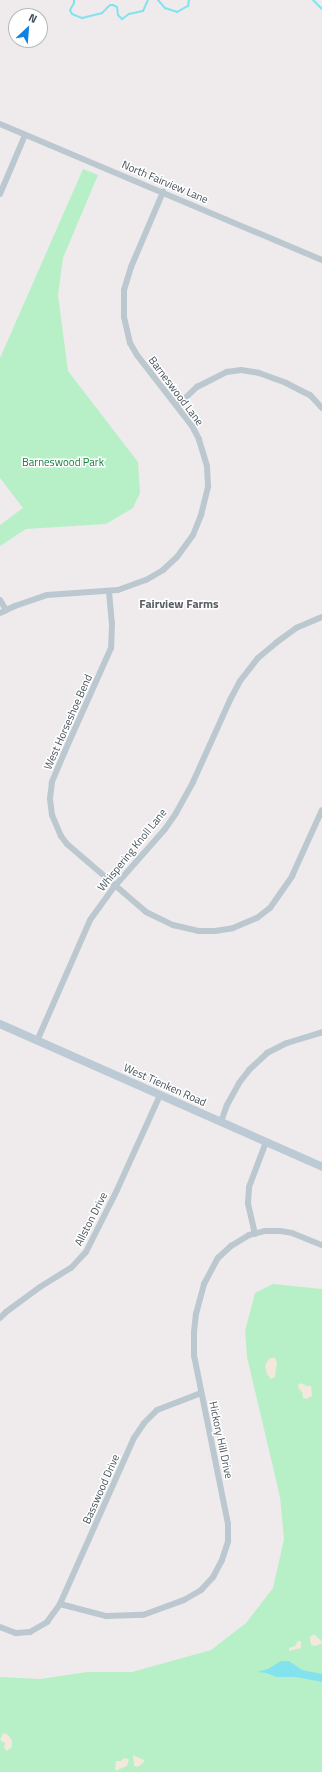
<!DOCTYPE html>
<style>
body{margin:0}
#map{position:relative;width:322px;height:1772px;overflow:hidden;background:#efebec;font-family:"Titillium Web",sans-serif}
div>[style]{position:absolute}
.green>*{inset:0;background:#b7f0c7}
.sand>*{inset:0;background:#f2e8db}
.water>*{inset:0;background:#82e3ee}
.stream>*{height:2px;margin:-1px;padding:0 1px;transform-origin:1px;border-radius:1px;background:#82e3ee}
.street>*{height:6px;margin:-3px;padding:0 3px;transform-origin:3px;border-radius:3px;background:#bcc8cf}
.secondary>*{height:8px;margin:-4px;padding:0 4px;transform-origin:4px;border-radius:4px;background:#bbcad4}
span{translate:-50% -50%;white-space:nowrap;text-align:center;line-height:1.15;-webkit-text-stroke:3px #fff;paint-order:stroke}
.street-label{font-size:11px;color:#44515a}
.park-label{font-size:11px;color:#137d3d}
.neighbourhood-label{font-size:12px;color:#585d61;font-weight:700}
.north{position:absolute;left:8px;top:8px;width:40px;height:40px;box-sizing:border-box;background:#fff;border:1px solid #b4b9bd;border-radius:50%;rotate:26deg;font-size:11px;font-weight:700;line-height:16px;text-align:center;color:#44515a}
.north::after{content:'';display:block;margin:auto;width:14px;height:18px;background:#1282e2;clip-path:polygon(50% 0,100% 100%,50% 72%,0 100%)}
</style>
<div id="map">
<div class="green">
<div style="clip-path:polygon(83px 169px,98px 175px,63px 258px,58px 295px,68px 371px,138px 462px,140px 493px,133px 508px,106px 524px,26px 529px,0 546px,0 525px,23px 508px,0 478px,0 358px)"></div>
<div style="clip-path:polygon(273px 1284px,322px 1289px,322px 1772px,0 1772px,0 1677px,40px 1679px,87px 1672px,132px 1672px,211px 1650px,246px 1623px,273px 1588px,284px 1539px,280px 1497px,247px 1357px,245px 1331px,255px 1293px)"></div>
</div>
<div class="sand">
<div style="clip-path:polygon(270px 1358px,275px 1358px,277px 1362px,275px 1377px,271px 1379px,267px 1374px,265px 1366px,267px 1362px)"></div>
<div style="clip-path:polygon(301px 1383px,307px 1386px,311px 1386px,312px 1396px,306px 1399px,303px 1398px,302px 1392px,299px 1389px,298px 1385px)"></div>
<div style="clip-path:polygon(314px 1634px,322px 1642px,321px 1644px,315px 1646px,311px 1645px,310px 1637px)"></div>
<div style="clip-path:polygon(298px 1641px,301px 1641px,301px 1648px,289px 1651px,289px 1648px,295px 1646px)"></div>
<div style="clip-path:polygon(3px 1733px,7px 1734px,12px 1740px,12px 1747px,7px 1751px,4px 1748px,5px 1743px,0 1740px)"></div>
<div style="clip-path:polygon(133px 1755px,144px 1760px,144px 1762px,138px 1767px,134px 1766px)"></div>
<div style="clip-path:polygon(124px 1758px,129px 1759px,127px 1766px,115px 1771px,116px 1761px,121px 1761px)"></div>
</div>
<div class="water">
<div style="clip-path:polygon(281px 1661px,289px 1661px,302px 1670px,322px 1674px,322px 1682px,296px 1677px,277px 1677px,266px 1673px,257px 1672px,268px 1669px)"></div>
</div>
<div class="stream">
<div style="left:74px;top:0;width:3px;rotate:90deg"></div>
<div style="left:74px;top:3px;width:8px;rotate:120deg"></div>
<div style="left:70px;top:10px;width:4px;rotate:63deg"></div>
<div style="left:72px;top:14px;width:11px;rotate:22deg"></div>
<div style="left:82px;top:18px;width:21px;rotate:-14deg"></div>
<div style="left:102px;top:13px;width:11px;rotate:-45deg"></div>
<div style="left:110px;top:5px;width:3px"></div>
<div style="left:113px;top:5px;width:4px;rotate:27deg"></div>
<div style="left:117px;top:7px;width:8px;rotate:83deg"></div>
<div style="left:118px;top:15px;width:6px;rotate:45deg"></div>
<div style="left:122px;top:19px;width:9px;rotate:-36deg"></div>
<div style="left:129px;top:14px;width:14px;rotate:-12deg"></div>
<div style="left:143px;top:11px;width:12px;rotate:-66deg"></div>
<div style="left:158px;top:0;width:11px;rotate:49deg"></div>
<div style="left:165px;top:8px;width:13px;rotate:18deg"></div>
<div style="left:177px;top:12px;width:13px;rotate:-29deg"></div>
<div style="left:188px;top:6px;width:6px;rotate:-81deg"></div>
<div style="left:313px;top:0;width:13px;rotate:45deg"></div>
</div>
<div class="street">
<div style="left:0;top:124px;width:350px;rotate:22.9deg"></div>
<div style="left:0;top:194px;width:64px;rotate:-67deg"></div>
<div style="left:177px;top:406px;width:28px;rotate:-44deg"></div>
<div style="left:197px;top:387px;width:34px;rotate:-27deg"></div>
<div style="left:227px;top:372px;width:14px;rotate:-8deg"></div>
<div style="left:241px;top:370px;width:18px;rotate:9deg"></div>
<div style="left:259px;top:373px;width:29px;rotate:20deg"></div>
<div style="left:286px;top:383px;width:27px;rotate:27deg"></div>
<div style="left:310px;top:395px;width:18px;rotate:47deg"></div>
<div style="left:109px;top:591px;width:32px;rotate:85deg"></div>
<div style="left:112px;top:623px;width:25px;rotate:92deg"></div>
<div style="left:111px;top:648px;width:113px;rotate:114.1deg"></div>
<div style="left:65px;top:751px;width:34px;rotate:113deg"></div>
<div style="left:52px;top:782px;width:17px;rotate:97deg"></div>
<div style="left:50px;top:799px;width:16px;rotate:83deg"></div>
<div style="left:52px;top:815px;width:23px;rotate:67deg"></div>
<div style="left:61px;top:836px;width:10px;rotate:53deg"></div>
<div style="left:67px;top:844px;width:104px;rotate:40.7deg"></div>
<div style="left:146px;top:912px;width:30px;rotate:26deg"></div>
<div style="left:173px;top:925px;width:27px;rotate:13deg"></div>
<div style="left:199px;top:931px;width:16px"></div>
<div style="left:215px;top:931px;width:18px;rotate:-9deg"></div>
<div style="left:233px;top:928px;width:26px;rotate:-23deg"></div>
<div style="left:257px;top:918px;width:16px;rotate:-38deg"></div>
<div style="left:270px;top:908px;width:39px;rotate:-55deg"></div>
<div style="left:292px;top:876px;width:72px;rotate:-65.6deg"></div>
<div style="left:0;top:600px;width:12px;rotate:59deg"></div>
<div style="left:0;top:613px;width:17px;rotate:-25deg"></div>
<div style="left:15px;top:606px;width:34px;rotate:-19deg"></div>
<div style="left:47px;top:595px;width:71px;rotate:-4deg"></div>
<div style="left:118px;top:590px;width:30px;rotate:-20deg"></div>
<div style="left:146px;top:580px;width:20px;rotate:-30deg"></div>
<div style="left:163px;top:570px;width:19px;rotate:-43deg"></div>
<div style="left:177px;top:557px;width:27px;rotate:-54deg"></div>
<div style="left:193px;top:535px;width:22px;rotate:-68deg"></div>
<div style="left:201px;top:515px;width:30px;rotate:-76deg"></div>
<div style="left:208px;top:486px;width:20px;rotate:-93deg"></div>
<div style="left:207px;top:466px;width:28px;rotate:-107deg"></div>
<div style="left:199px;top:439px;width:15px;rotate:-118deg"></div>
<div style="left:192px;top:426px;width:90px;rotate:-127.8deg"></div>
<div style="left:137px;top:355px;width:14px;rotate:-120deg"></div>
<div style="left:130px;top:343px;width:27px;rotate:-103deg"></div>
<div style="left:124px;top:317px;width:27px;rotate:-90deg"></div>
<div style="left:124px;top:290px;width:24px;rotate:-73deg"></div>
<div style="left:131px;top:267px;width:82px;rotate:-66.9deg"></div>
<div style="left:37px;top:1041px;width:132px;rotate:-66.3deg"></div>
<div style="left:90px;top:920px;width:41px;rotate:-54deg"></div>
<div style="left:114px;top:887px;width:77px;rotate:-48.7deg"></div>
<div style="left:165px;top:829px;width:19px;rotate:-55deg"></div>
<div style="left:176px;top:813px;width:35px;rotate:-61deg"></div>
<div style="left:193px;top:782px;width:90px;rotate:-65.7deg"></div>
<div style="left:230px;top:700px;width:21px;rotate:-62deg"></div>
<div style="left:240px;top:681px;width:29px;rotate:-52deg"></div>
<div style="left:258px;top:658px;width:25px;rotate:-40deg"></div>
<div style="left:277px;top:642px;width:24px;rotate:-36deg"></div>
<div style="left:296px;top:628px;width:28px;rotate:-23deg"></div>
<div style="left:221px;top:1122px;width:18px;rotate:-71deg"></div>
<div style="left:227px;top:1105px;width:25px;rotate:-61deg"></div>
<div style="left:239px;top:1083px;width:16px;rotate:-52deg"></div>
<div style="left:249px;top:1070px;width:25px;rotate:-43deg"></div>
<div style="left:267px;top:1053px;width:22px;rotate:-27deg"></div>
<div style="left:287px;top:1043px;width:37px;rotate:-17deg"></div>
<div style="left:255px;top:1234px;width:32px;rotate:-103deg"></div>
<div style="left:248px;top:1203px;width:16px;rotate:-86deg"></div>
<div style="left:249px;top:1187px;width:48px;rotate:-69.3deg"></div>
<div style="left:0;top:1318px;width:8px;rotate:-45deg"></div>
<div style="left:6px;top:1312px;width:42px;rotate:-36.3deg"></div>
<div style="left:40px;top:1287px;width:36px;rotate:-32deg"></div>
<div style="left:71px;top:1268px;width:22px;rotate:-47deg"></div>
<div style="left:86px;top:1252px;width:69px;rotate:-63.4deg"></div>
<div style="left:117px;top:1190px;width:104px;rotate:-65.6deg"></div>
<div style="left:60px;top:1604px;width:48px;rotate:14.6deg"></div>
<div style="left:106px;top:1616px;width:37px;rotate:-2deg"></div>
<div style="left:143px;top:1615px;width:44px;rotate:-20.1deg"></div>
<div style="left:184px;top:1600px;width:20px;rotate:-30deg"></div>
<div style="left:201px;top:1590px;width:18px;rotate:-47deg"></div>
<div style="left:213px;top:1577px;width:19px;rotate:-62deg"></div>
<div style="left:222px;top:1560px;width:20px;rotate:-72deg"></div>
<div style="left:228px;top:1541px;width:17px;rotate:-90deg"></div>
<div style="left:228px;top:1524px;width:171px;rotate:-101.4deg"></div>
<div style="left:194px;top:1356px;width:24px;rotate:-90deg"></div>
<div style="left:194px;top:1332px;width:18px;rotate:-84deg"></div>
<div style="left:196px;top:1314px;width:31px;rotate:-75deg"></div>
<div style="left:204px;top:1284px;width:30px;rotate:-62deg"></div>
<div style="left:218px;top:1258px;width:18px;rotate:-43deg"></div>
<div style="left:231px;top:1246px;width:21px;rotate:-31deg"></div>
<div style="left:249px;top:1235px;width:16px;rotate:-14deg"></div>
<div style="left:265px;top:1231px;width:15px"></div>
<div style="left:280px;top:1231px;width:12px;rotate:9deg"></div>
<div style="left:292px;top:1233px;width:32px;rotate:22deg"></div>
<div style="left:0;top:1627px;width:17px;rotate:21deg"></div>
<div style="left:16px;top:1633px;width:14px;rotate:-4deg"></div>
<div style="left:30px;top:1632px;width:20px;rotate:-30deg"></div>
<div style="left:47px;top:1622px;width:22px;rotate:-54deg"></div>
<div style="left:60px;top:1604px;width:182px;rotate:-66deg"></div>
<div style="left:134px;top:1438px;width:18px;rotate:-56deg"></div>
<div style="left:144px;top:1423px;width:18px;rotate:-45deg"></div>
<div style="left:157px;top:1410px;width:47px;rotate:-21.1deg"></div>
</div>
<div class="secondary">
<div style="left:0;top:1024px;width:352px;rotate:23.9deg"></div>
</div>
<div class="street-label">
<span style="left:165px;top:182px;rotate:23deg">North Fairview Lane</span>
<span style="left:176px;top:391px;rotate:53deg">Barneswood Lane</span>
<span style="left:68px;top:722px;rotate:-66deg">West Horseshoe Bend</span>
<span style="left:132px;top:850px;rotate:-51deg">Whispering Knoll Lane</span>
<span style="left:165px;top:1085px;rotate:24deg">West Tienken Road</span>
<span style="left:91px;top:1219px;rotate:-63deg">Allston Drive</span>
<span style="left:221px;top:1440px;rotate:78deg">Hickory Hill Drive</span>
<span style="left:101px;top:1489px;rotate:-66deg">Basswood Drive</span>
</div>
<div class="park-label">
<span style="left:63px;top:462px">Barneswood Park</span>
</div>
<div class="neighbourhood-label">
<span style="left:179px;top:604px">Fairview Farms</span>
</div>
<div class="north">N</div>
</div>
